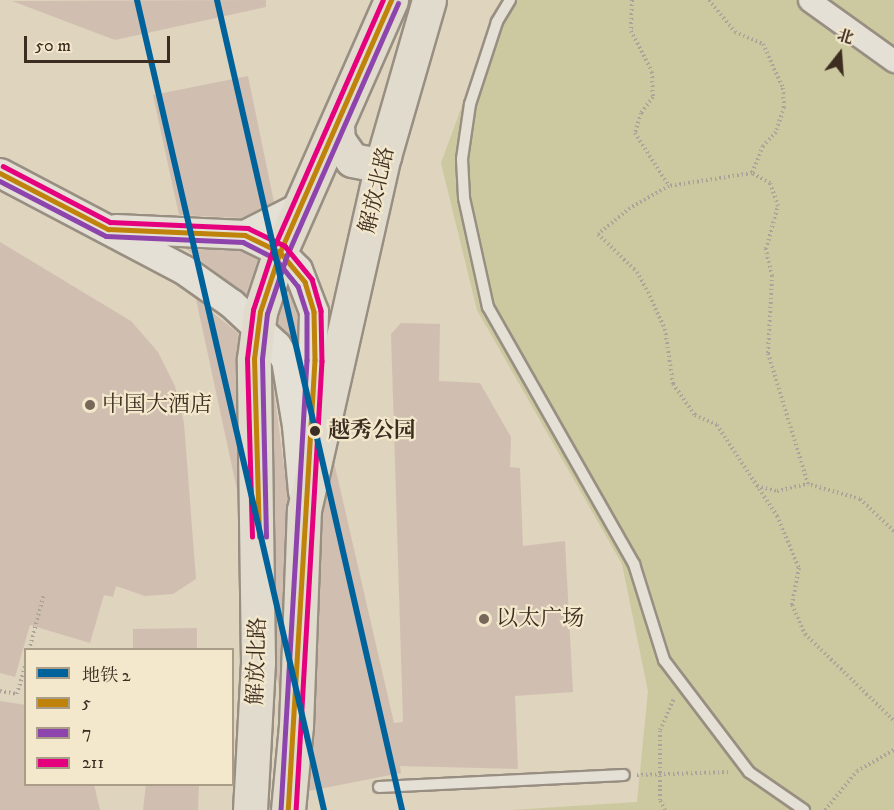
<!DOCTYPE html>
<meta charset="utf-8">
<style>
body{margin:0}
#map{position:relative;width:894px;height:810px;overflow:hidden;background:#dfd4bd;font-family:"IM FELL DW Pica","Noto Serif SC",serif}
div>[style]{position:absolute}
.green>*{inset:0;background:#ccc89f}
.building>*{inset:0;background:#d0bfb1}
.path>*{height:4px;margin-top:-2px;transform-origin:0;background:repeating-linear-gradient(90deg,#a9a399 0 1.5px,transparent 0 4.5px)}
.roads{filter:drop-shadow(2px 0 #988f82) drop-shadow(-2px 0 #988f82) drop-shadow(0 2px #988f82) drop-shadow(0 -2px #988f82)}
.lane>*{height:10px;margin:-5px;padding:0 5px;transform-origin:5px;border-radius:5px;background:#e5e0d5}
.street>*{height:21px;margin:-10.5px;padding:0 10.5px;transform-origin:10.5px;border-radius:10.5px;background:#e5e0d5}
.secondary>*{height:28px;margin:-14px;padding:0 14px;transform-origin:14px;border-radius:14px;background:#e5e0d5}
.primary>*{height:33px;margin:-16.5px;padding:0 16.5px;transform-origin:16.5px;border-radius:16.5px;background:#e1dbcd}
.bus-1>*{height:4.5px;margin:-2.25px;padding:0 2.25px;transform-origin:2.25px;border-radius:2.25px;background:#bf820a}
.bus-2>*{height:4.5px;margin:-2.25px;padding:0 2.25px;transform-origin:2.25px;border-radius:2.25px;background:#8e44ad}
.bus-3>*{height:4.5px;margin:-2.25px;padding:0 2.25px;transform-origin:2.25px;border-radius:2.25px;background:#e5007d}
.metro-1>*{height:6px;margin:-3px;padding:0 3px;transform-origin:3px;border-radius:3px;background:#00629b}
.dots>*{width:16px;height:16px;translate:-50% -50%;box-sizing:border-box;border:3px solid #f3e7cc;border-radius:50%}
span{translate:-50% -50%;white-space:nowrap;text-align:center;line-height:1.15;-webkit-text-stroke:4.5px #f3e7cc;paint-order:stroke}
.street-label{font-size:22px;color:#3d2d21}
.poi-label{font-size:22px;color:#3d2d21}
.left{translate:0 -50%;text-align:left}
.stop-label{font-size:22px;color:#3d2d21;font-weight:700}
.legend{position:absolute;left:24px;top:648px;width:210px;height:138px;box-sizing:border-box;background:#f3e7cc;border:2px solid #aa9d88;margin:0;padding:8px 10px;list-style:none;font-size:18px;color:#3d2d21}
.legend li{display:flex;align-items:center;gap:12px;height:30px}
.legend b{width:30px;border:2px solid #aa9d88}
.north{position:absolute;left:810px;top:24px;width:60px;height:60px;-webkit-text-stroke:4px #f3e7cc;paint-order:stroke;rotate:17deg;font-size:16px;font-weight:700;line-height:24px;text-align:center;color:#3d2d21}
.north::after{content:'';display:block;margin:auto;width:21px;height:27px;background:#3d2d21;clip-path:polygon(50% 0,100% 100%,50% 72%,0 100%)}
.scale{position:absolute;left:24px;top:36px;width:146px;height:27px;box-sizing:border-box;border:3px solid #3d2d21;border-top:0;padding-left:8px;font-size:18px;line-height:21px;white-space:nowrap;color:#3d2d21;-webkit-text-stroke:4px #f3e7cc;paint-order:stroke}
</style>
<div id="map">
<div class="green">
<div style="clip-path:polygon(501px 0,894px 0,894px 810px,511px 810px,637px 802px,648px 691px,622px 564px,477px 310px,441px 163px)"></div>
</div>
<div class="building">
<div style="clip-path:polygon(266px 0,266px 7px,115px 40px,12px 1px)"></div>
<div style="clip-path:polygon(248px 76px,274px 202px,241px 218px,179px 215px,153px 95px)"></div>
<div style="clip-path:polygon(0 242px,131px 321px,158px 352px,175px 386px,184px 423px,196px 579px,173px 594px,145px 596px,116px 586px,113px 597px,104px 595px,90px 643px,30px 625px,15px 677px,0 673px)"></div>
<div style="clip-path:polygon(186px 249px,241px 251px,258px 260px,246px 295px)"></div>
<div style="clip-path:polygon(288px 289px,297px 315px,297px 346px,277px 324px)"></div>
<div style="clip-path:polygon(196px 299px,238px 333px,237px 490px)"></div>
<div style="clip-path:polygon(401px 323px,440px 324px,439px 381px,480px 383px,511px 437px,510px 467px,520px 468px,523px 546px,565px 541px,573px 692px,515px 696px,518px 769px,400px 766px,401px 773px,309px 791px,323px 512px,334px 462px,394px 723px,403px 722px,391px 334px)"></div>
<div style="clip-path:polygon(273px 383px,288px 497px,279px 687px,276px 674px)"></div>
<div style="clip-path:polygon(197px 628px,197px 650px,133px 650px,133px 629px)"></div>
<div style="clip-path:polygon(0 701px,26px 705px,26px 784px,94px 784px,100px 810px,0 810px)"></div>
<div style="clip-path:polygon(146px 784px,199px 784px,198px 810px,143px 810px)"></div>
</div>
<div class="path">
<div style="left:632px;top:0;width:31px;rotate:92deg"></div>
<div style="left:631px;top:31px;width:46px;rotate:62.9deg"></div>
<div style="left:652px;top:72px;width:25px;rotate:88deg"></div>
<div style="left:653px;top:97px;width:20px;rotate:127deg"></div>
<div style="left:641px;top:113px;width:21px;rotate:107deg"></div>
<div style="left:635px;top:133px;width:63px;rotate:57.3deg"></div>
<div style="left:709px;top:0;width:41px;rotate:50.9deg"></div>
<div style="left:735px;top:32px;width:30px;rotate:23deg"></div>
<div style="left:763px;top:44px;width:48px;rotate:65.6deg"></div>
<div style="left:783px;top:88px;width:19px;rotate:87deg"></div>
<div style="left:784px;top:107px;width:26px;rotate:108deg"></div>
<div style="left:776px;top:132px;width:19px;rotate:133deg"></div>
<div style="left:763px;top:146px;width:29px;rotate:112deg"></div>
<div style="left:757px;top:486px;width:21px;rotate:14deg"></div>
<div style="left:777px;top:491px;width:32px;rotate:-13deg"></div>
<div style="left:894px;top:531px;width:47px;rotate:-136.7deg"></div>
<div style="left:860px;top:499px;width:54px;rotate:-163.9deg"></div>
<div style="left:808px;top:484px;width:137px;rotate:-107deg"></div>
<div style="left:768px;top:353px;width:77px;rotate:-87deg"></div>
<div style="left:772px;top:276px;width:28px;rotate:-103deg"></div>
<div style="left:766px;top:249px;width:45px;rotate:-74.4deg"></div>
<div style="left:778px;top:206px;width:24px;rotate:-109deg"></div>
<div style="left:770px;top:183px;width:21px;rotate:-151deg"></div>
<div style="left:752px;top:173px;width:84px;rotate:171.1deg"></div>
<div style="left:669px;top:186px;width:45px;rotate:150.6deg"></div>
<div style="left:630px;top:208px;width:41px;rotate:140.9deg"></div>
<div style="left:598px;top:234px;width:54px;rotate:44.3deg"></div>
<div style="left:637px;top:272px;width:18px;rotate:61deg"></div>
<div style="left:646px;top:288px;width:45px;rotate:65.1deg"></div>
<div style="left:665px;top:329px;width:56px;rotate:81.7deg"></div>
<div style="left:673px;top:384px;width:38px;rotate:55deg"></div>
<div style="left:695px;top:415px;width:24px;rotate:24deg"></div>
<div style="left:717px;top:425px;width:109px;rotate:56.6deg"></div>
<div style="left:777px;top:516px;width:56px;rotate:67.1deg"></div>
<div style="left:799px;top:568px;width:38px;rotate:101deg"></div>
<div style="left:792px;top:605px;width:32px;rotate:66deg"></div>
<div style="left:805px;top:634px;width:124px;rotate:44.3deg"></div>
<div style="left:29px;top:650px;width:58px;rotate:-75deg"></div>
<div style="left:0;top:691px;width:17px;rotate:10deg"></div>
<div style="left:17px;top:694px;width:32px;rotate:-74deg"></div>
<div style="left:637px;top:775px;width:94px;rotate:-1.8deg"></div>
<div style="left:665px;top:810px;width:11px;rotate:-117deg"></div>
<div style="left:660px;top:800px;width:70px;rotate:-90deg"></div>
<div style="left:660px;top:730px;width:35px;rotate:-66deg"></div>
<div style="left:825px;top:810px;width:50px;rotate:-50.6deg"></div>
<div style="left:857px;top:771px;width:43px;rotate:-29.6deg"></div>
</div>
<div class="roads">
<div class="lane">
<div style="left:510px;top:0;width:26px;rotate:121deg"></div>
<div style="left:497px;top:22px;width:86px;rotate:108.2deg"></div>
<div style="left:470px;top:104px;width:56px;rotate:98.3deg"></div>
<div style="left:462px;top:159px;width:39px;rotate:87deg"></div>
<div style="left:464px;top:198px;width:112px;rotate:77.6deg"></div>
<div style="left:488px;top:307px;width:296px;rotate:60.4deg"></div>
<div style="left:634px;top:564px;width:101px;rotate:72.6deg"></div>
<div style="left:664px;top:660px;width:141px;rotate:52.8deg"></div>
<div style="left:749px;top:772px;width:67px;rotate:34.6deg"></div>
<div style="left:379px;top:787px;width:245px;rotate:-2.8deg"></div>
</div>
<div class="street">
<div style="left:809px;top:0;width:105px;rotate:35.7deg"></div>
</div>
<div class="secondary">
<div style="left:0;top:173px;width:208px;rotate:27.8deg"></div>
<div style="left:184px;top:270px;width:59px;rotate:35.3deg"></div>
<div style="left:232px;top:304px;width:62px;rotate:43deg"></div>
<div style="left:277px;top:346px;width:17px;rotate:57deg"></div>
<div style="left:286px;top:360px;width:67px;rotate:80.5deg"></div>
<div style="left:297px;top:426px;width:66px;rotate:84.8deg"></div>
<div style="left:116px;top:229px;width:129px;rotate:2.7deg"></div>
<div style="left:245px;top:235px;width:39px;rotate:26deg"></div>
<div style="left:280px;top:252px;width:25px;rotate:45deg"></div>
<div style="left:298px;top:270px;width:45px;rotate:69.1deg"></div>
<div style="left:314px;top:312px;width:116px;rotate:91.5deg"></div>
<div style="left:245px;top:235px;width:62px;rotate:-27deg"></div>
</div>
<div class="primary">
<div style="left:337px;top:126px;width:14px;rotate:86deg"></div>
<div style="left:338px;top:140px;width:24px;rotate:55deg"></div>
<div style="left:352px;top:160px;width:21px;rotate:11deg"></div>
<div style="left:373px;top:164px;width:14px;rotate:-36deg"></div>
<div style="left:250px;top:810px;width:148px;rotate:-86.9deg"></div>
<div style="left:258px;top:662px;width:303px;rotate:-90.8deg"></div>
<div style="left:254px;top:359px;width:47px;rotate:-82.7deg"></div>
<div style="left:260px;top:312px;width:63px;rotate:-71.6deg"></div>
<div style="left:280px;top:252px;width:275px;rotate:-66.2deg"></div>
<div style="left:288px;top:810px;width:84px;rotate:-84.6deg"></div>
<div style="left:296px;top:726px;width:216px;rotate:-87.9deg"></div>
<div style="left:304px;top:510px;width:363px;rotate:-77.3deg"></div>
<div style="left:384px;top:156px;width:162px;rotate:-73.9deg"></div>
</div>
</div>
<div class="bus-1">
<div style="left:0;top:173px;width:122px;rotate:27.4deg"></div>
<div style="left:108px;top:229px;width:137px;rotate:2.5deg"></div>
<div style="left:245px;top:235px;width:39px;rotate:26deg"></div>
<div style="left:280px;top:252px;width:39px;rotate:50deg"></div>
<div style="left:305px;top:282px;width:31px;rotate:73deg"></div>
<div style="left:314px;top:312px;width:48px;rotate:88.8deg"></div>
<div style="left:315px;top:360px;width:451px;rotate:93.4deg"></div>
<div style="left:259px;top:537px;width:178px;rotate:-91.6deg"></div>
<div style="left:254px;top:359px;width:47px;rotate:-82.7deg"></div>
<div style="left:260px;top:312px;width:63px;rotate:-71.6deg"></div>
<div style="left:280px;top:252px;width:275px;rotate:-66.2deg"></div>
</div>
<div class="bus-2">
<div style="left:0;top:181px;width:119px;rotate:27.4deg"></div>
<div style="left:106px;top:236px;width:137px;rotate:2.5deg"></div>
<div style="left:243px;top:242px;width:36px;rotate:27deg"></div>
<div style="left:275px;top:258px;width:36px;rotate:51deg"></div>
<div style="left:298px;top:286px;width:28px;rotate:72deg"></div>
<div style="left:307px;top:313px;width:47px;rotate:90deg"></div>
<div style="left:307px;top:360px;width:450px;rotate:93.3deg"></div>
<div style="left:266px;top:537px;width:178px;rotate:-91.3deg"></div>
<div style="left:262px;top:359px;width:45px;rotate:-83.7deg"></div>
<div style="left:267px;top:314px;width:62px;rotate:-71.3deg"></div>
<div style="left:287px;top:255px;width:275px;rotate:-66.2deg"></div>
</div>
<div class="bus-3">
<div style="left:3px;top:166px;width:121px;rotate:27.6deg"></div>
<div style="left:110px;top:222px;width:138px;rotate:2.5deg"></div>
<div style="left:248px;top:228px;width:41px;rotate:25.9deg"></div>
<div style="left:285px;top:246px;width:43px;rotate:50.7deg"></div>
<div style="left:312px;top:279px;width:33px;rotate:74deg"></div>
<div style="left:321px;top:311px;width:50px;rotate:88.9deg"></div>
<div style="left:322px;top:361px;width:450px;rotate:93.3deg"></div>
<div style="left:252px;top:537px;width:178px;rotate:-91.6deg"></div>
<div style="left:247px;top:359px;width:49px;rotate:-83deg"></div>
<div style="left:253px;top:310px;width:64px;rotate:-71.8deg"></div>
<div style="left:273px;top:249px;width:272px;rotate:-66.2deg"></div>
</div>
<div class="metro-1">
<div style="left:137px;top:0;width:831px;rotate:77deg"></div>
<div style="left:217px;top:0;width:831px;rotate:77.13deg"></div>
</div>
<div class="dots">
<div style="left:90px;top:405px;background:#766758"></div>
<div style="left:315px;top:431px;background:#3d2d21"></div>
<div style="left:484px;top:619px;background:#766758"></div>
</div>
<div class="street-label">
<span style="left:377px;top:190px;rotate:-77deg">解放北路</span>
<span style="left:257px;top:661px;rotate:-88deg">解放北路</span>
</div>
<div class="poi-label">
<span class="left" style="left:102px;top:405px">中国大酒店</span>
<span class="left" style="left:496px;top:619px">以太广场</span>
</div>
<div class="stop-label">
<span class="left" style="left:328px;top:431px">越秀公园</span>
</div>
<ul class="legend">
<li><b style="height:8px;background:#00629b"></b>地铁 2</li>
<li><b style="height:8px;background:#bf820a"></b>5</li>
<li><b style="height:8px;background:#8e44ad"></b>7</li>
<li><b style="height:8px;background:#e5007d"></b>211</li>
</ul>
<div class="north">北</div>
<div class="scale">50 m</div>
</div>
